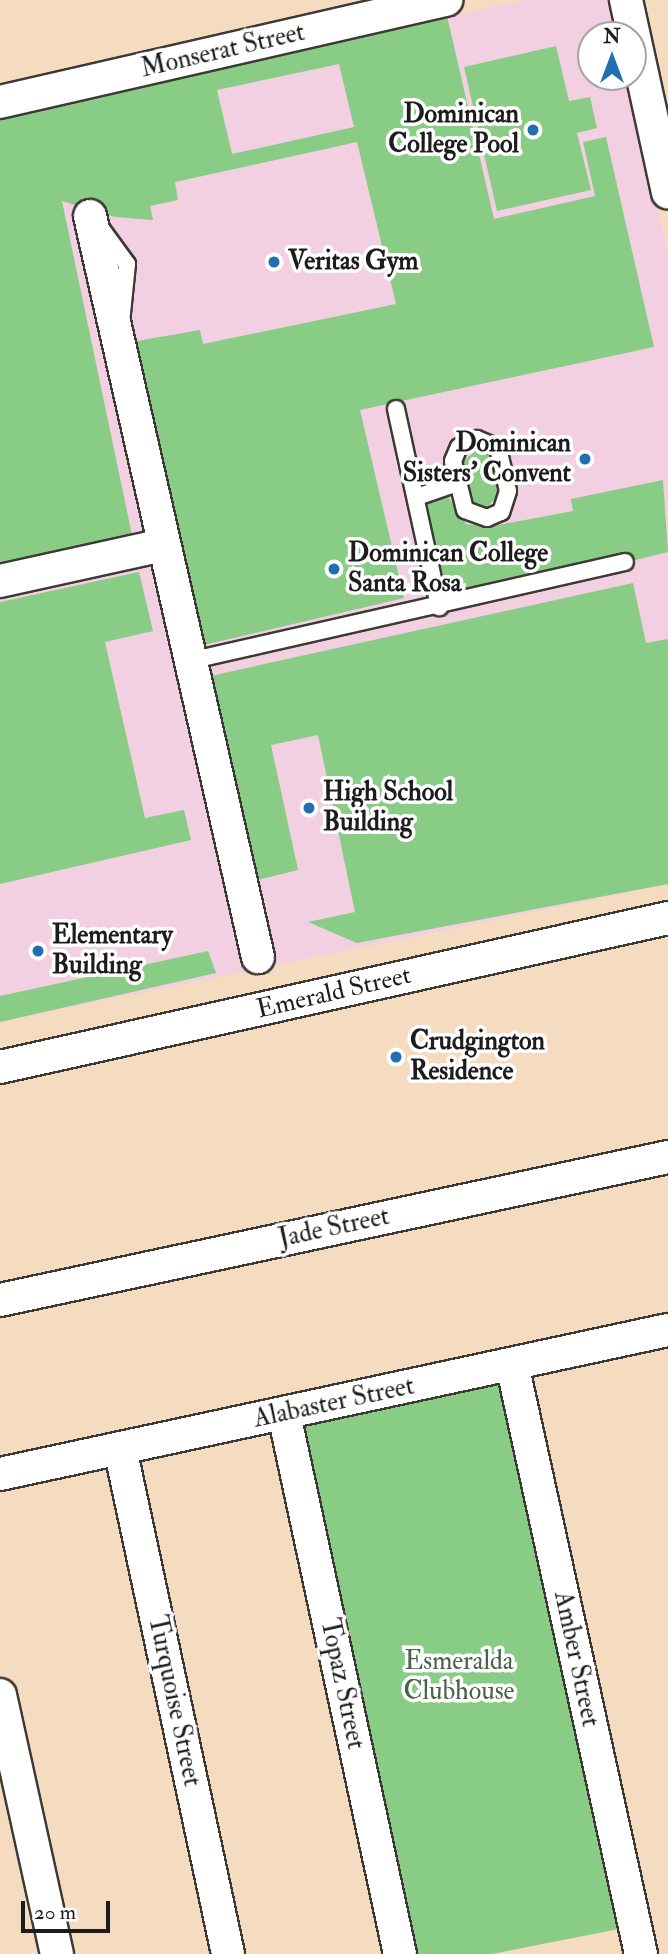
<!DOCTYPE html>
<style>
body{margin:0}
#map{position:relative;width:668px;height:1954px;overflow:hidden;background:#f5dbbf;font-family:"IM FELL Double Pica",serif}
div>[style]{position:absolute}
.built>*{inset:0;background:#f2cfe1}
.green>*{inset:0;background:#88cc86}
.roads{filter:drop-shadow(2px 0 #3d3934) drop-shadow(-2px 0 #3d3934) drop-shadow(0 2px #3d3934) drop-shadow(0 -2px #3d3934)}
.lane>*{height:16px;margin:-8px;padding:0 8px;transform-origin:8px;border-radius:8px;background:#fff}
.street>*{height:32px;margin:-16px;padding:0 16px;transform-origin:16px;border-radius:16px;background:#fff}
.dots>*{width:19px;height:19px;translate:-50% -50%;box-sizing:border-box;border:4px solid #fff;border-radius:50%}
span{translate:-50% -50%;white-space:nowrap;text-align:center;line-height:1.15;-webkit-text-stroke:7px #fff;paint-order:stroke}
.street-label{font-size:26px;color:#1c1c1c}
.poi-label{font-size:26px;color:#1c1c1c;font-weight:700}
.right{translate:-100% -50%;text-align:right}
.left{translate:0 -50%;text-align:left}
.park-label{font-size:26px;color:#476246}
.north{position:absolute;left:577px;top:21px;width:70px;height:70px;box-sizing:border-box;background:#fff;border:2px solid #a4a4a4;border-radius:50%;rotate:0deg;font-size:19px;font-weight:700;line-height:28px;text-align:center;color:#1c1c1c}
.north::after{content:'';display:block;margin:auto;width:24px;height:32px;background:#1f6fb2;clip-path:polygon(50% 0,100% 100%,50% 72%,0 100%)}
.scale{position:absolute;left:21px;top:1901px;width:89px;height:32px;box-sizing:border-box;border:4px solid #1c1c1c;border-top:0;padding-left:9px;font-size:21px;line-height:24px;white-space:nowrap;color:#1c1c1c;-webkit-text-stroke:5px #fff;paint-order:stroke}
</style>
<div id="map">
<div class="built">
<div style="clip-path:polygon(524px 0,609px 0,617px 35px,591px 35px,591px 77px,627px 77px,668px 255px,668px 884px,0 1022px,0 119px)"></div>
</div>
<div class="green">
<div style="clip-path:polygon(evenodd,447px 16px,494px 219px,595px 196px,583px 142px,606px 137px,654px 347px,360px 410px,404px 598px,187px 649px,120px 344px,200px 330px,203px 344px,396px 304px,357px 142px,175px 182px,178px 200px,150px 206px,153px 220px,115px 217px,62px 201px,132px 535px,0 562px,0 119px,447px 16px,339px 64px,354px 127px,232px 154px,217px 90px,339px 64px)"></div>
<div style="clip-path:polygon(556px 46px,569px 101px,590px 97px,597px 128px,577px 133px,591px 190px,497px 211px,464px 67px)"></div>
<div style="clip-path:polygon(477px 449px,491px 457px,499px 495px,484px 510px,469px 501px,462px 463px)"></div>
<div style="clip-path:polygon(663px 480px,668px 552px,434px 610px,427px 576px,441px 572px,427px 513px,411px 505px,448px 496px,466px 524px,488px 527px,573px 511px,571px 499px)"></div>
<div style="clip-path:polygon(139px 572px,153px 631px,105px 642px,145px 818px,184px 810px,191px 840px,0 884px,0 602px)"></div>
<div style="clip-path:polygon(633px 583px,646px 643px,668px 639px,668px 884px,357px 943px,308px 922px,355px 912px,318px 735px,271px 745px,298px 870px,237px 885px,192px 680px)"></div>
<div style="clip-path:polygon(208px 951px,216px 973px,0 1022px,0 996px)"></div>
<div style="clip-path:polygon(506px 1375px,624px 1928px,492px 1954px,406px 1954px,293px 1426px)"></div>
</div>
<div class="roads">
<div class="lane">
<div style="left:97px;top:223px;width:51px;rotate:53.8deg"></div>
<div style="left:127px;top:264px;width:59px;rotate:95.8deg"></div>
<div style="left:396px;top:409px;width:203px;rotate:77.7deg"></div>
<div style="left:477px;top:439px;width:23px;rotate:23deg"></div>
<div style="left:498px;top:448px;width:44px;rotate:76.9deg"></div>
<div style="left:508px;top:491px;width:22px;rotate:108deg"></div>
<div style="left:501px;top:512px;width:15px;rotate:157deg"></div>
<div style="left:487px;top:518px;width:23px;rotate:-160deg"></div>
<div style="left:465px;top:510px;width:50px;rotate:-103.8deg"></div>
<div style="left:453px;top:461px;width:15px;rotate:-67deg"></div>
<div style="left:459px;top:447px;width:20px;rotate:-24deg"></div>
<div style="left:417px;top:497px;width:42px;rotate:-19.3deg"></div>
<div style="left:189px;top:661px;width:447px;rotate:-12.8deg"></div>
</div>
<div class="street">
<div style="left:626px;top:0;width:197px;rotate:77.7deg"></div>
<div style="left:0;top:102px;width:458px;rotate:-12.9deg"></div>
<div style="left:90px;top:216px;width:760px;rotate:77.23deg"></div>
<div style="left:0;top:581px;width:168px;rotate:-12.4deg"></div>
<div style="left:0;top:1067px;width:684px;rotate:-12.57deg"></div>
<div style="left:0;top:1300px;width:683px;rotate:-12.08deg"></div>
<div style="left:512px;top:1364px;width:604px;rotate:77.67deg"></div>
<div style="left:284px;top:1414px;width:552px;rotate:77.88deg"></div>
<div style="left:120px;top:1448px;width:517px;rotate:77.95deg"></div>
<div style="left:0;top:1474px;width:683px;rotate:-12.17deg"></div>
<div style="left:0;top:1695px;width:265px;rotate:77.6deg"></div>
</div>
</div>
<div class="dots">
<div style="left:533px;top:130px;background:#1f6fb2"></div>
<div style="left:274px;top:262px;background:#1f6fb2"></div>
<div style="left:585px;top:459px;background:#1f6fb2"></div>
<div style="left:334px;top:569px;background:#1f6fb2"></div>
<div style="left:309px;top:808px;background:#1f6fb2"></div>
<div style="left:38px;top:951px;background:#1f6fb2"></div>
<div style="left:396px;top:1057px;background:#1f6fb2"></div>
</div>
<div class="street-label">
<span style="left:223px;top:51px;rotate:-13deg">Monserat Street</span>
<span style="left:334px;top:993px;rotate:-13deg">Emerald Street</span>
<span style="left:334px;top:1228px;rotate:-12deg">Jade Street</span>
<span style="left:334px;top:1403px;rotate:-12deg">Alabaster Street</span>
<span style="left:576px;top:1659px;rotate:78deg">Amber Street</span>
<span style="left:342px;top:1684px;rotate:78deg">Topaz Street</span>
<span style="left:174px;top:1701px;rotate:78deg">Turquoise Street</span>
</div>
<div class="poi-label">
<span class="right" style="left:519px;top:130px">Dominican<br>College Pool</span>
<span class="left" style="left:288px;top:262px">Veritas Gym</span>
<span class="right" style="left:571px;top:459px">Dominican<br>Sisters' Convent</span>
<span class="left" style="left:348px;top:569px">Dominican College<br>Santa Rosa</span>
<span class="left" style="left:323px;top:808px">High School<br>Building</span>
<span class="left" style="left:52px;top:951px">Elementary<br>Building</span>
<span class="left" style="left:410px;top:1057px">Crudgington<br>Residence</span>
</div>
<div class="park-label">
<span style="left:459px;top:1677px">Esmeralda<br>Clubhouse</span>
</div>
<div class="north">N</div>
<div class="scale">20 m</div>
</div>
